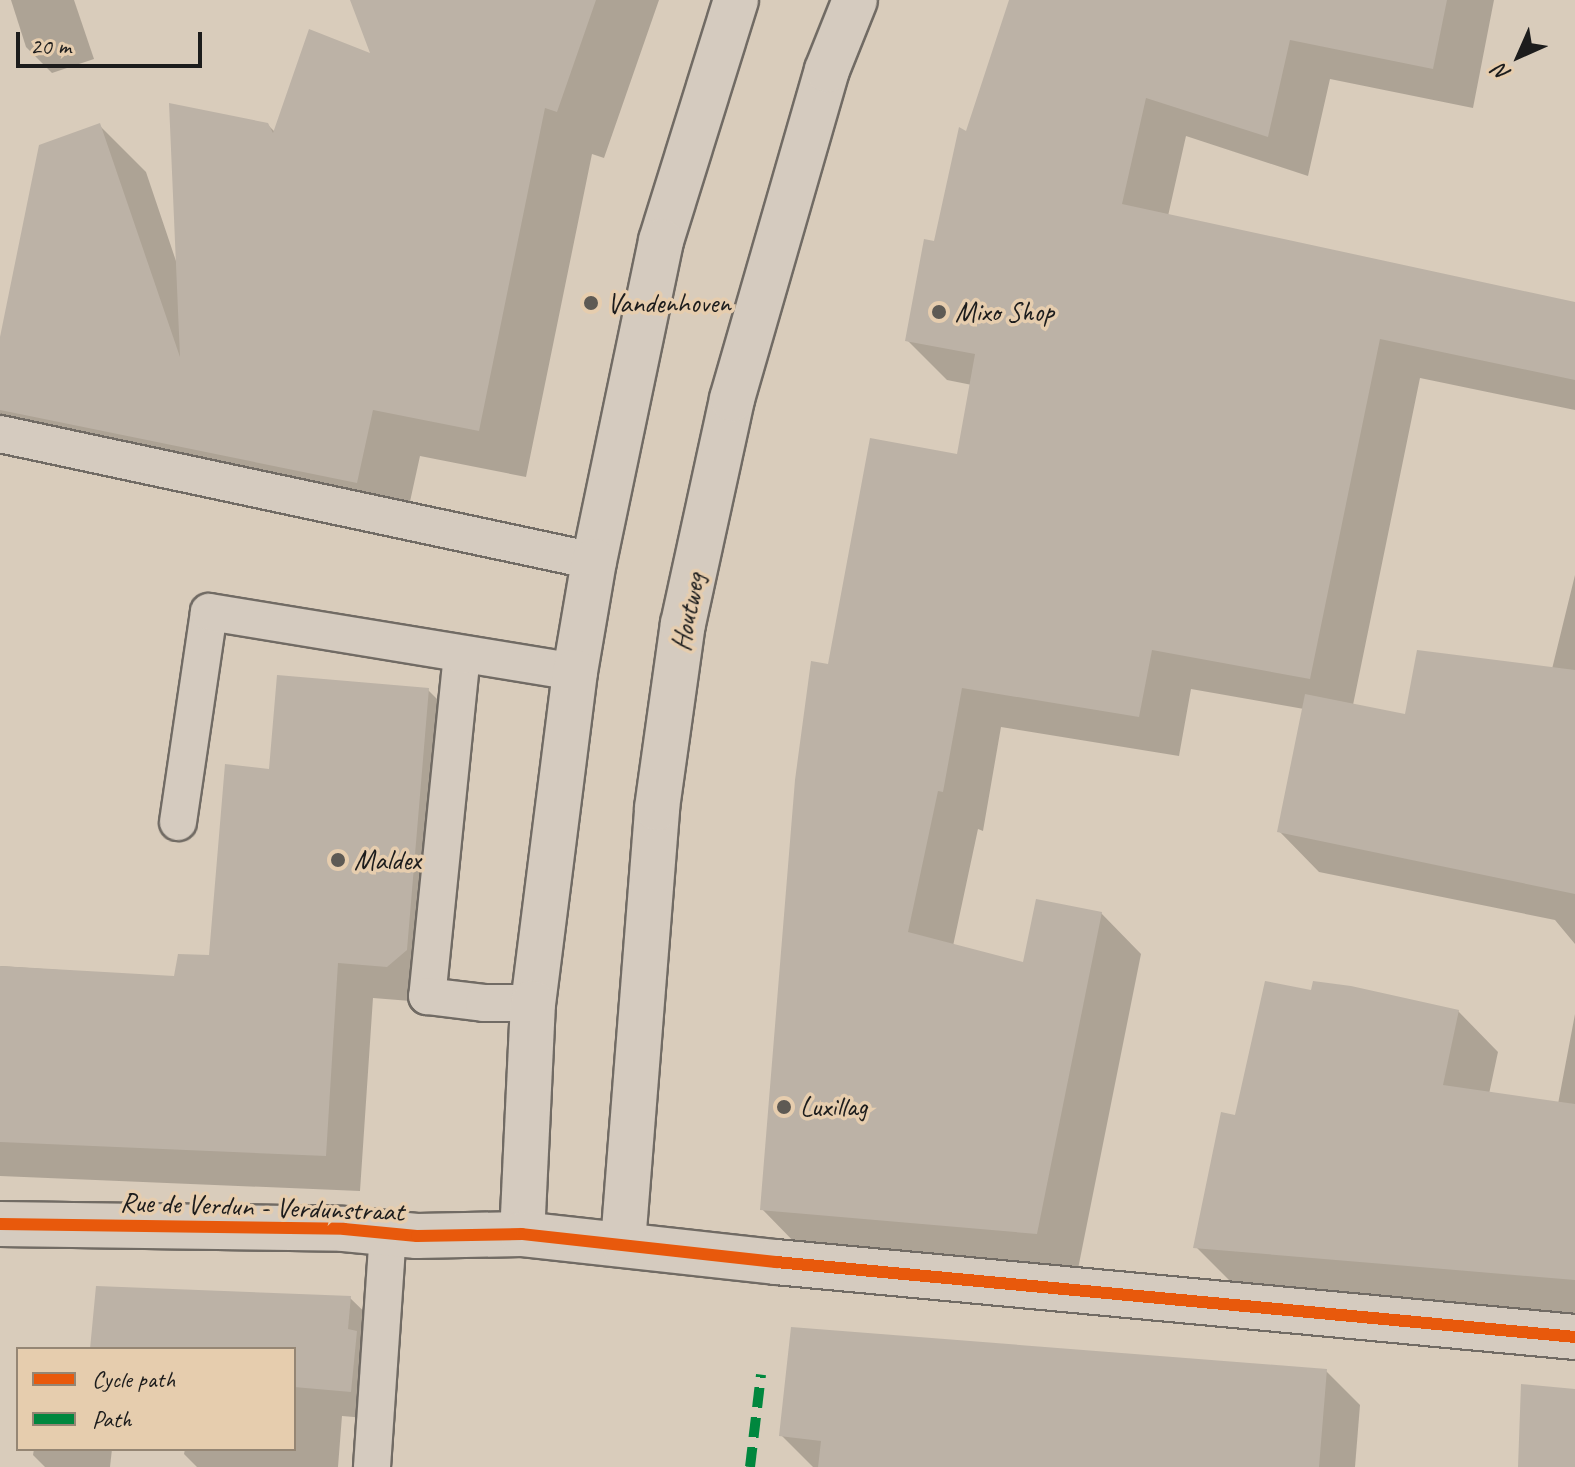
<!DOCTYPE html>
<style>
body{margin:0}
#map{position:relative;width:1575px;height:1467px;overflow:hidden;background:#d9ccbb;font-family:Caveat,sans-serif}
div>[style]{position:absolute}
.shadow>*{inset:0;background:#0003}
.building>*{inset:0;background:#bcb2a6}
.roads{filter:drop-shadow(2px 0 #716b64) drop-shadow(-2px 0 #716b64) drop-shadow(0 2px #716b64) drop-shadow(0 -2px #716b64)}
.service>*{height:36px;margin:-18px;padding:0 18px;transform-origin:18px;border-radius:18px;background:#d5cbbf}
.minor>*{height:44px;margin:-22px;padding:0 22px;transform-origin:22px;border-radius:22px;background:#d5cbbf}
.secondary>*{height:44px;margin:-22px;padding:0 22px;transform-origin:22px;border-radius:22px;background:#d5cbbf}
.quiet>*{height:10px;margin-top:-5px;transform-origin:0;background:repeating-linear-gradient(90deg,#00873e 0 20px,transparent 0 30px)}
.cycleway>*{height:12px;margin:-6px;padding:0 6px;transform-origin:6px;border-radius:6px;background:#e8590c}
.dots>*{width:22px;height:22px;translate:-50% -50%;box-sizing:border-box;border:4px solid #e6cdae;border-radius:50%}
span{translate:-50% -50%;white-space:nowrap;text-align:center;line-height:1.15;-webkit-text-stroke:7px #e6cdae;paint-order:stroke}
.poi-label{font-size:28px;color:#1c1c1c}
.left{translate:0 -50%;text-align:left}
.street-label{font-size:28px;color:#1c1c1c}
.legend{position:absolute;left:16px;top:1347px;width:280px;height:104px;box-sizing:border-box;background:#e6cdae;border:2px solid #958674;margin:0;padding:10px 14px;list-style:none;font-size:24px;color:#1c1c1c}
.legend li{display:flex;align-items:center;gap:16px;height:40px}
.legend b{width:40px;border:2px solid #958674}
.north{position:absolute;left:1479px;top:16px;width:80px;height:80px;-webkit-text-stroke:6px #e6cdae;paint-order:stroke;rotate:225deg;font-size:22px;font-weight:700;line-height:32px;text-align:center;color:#1c1c1c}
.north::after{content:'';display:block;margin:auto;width:28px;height:36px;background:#1c1c1c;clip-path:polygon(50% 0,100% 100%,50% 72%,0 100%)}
.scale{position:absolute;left:16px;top:32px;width:186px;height:36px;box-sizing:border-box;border:4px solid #1c1c1c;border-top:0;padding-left:10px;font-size:24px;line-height:28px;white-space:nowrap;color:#1c1c1c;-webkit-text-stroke:6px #e6cdae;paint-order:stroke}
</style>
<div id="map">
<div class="shadow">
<div style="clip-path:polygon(11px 0,74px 0,94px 59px,52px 73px,26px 47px)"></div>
<div style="clip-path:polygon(442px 0,659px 0,604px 158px,592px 154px,526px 477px,420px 456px,404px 529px,0 418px,0 347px,99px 125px,146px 172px,176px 261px,268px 125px,275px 132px,416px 74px)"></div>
<div style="clip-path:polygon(1011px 0,1494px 0,1473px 108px,1330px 79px,1308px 176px,1186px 136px,1168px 216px,1575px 304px,1575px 410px,1420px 378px,1353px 705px,1407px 716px,1552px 669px,1575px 575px,1575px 944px,1555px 920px,1319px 872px,1279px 831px,1304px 709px,1191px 689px,1179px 756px,1001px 727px,983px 831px,978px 829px,953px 946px,1025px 965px,1101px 913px,1141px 954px,1077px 1274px,802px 1250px,762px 1209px,959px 456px,972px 385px,947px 380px,907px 340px)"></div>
<div style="clip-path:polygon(428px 690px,463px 725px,423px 1002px,373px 998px,360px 1191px,0 1176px,0 966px,176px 978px,210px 957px,271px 771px)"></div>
<div style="clip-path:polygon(1313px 992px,1458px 1011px,1498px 1052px,1489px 1094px,1558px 1104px,1575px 1014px,1575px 1316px,1236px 1287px,1196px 1247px,1236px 1118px)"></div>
<div style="clip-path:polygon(350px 1298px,378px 1325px,378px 1419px,342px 1416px,338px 1467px,197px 1467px,184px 1454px,185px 1449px,294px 1449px,294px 1349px,92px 1349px)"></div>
<div style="clip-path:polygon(1326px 1371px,1360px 1405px,1355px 1467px,813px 1467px,781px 1435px)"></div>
<div style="clip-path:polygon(34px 1449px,112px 1449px,110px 1467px,45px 1467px,33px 1455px)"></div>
</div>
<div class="building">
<div style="clip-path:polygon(350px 0,596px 0,557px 112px,545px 108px,479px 431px,373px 410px,357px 483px,0 410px,0 337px,39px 145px,100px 123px,180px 357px,169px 103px,268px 123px,273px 133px,309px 29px,370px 53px)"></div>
<div style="clip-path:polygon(1009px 0,1447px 0,1433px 69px,1290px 40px,1268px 137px,1146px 98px,1122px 204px,1575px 302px,1575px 380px,1380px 339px,1310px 679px,1152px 650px,1139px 717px,962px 688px,943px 792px,938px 791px,908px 932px,1023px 962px,1036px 899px,1102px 912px,1037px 1234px,760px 1210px,795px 780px,811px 661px,828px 664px,870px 438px,957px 454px,975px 354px,905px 341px,924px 239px,934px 241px,959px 127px,966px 131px)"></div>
<div style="clip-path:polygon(1417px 650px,1575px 670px,1575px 894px,1277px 832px,1305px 694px,1405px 714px)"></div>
<div style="clip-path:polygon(277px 675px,429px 688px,407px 950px,387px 967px,338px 963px,326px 1156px,0 1142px,0 966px,174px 976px,178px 954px,209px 955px,225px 764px,269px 769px)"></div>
<div style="clip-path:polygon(1265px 981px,1311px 990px,1313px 981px,1351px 986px,1459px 1010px,1443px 1085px,1575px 1104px,1575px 1280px,1193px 1248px,1221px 1112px,1235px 1115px)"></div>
<div style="clip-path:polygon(96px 1286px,351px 1296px,348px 1329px,357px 1331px,351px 1392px,294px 1387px,294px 1349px,90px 1349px)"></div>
<div style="clip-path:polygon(791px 1327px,1327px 1369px,1319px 1467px,818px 1467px,821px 1441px,779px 1436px)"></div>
<div style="clip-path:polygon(1521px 1384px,1575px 1389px,1575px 1467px,1518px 1467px)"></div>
</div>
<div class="roads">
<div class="service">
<div style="left:0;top:434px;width:607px;rotate:12.07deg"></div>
<div style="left:462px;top:654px;width:344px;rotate:95.8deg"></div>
<div style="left:427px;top:996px;width:57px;rotate:7deg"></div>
<div style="left:484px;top:1003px;width:49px"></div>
<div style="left:178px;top:822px;width:212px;rotate:-81.6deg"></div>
<div style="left:209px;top:612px;width:371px;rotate:9.3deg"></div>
<div style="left:372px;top:1467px;width:236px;rotate:-86.1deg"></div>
</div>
<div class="minor">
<div style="left:0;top:1224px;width:344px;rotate:0.8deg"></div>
<div style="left:344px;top:1229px;width:73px;rotate:5.5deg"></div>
<div style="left:417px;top:1236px;width:105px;rotate:-1.1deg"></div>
</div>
<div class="secondary">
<div style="left:736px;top:0;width:252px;rotate:107.3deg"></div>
<div style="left:661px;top:241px;width:327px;rotate:101.8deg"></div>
<div style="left:594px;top:561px;width:113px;rotate:99.7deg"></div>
<div style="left:575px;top:672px;width:334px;rotate:97.2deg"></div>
<div style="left:533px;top:1003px;width:231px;rotate:92.7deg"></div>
<div style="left:522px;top:1234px;width:256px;rotate:6.3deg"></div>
<div style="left:776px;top:1262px;width:803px;rotate:5.36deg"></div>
<div style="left:623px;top:1243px;width:436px;rotate:-85.5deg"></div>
<div style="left:657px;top:808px;width:186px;rotate:-82deg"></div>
<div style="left:683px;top:624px;width:230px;rotate:-77.7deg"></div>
<div style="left:732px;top:399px;width:342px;rotate:-73.9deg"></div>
<div style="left:827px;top:70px;width:75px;rotate:-68.2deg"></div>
</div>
</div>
<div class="quiet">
<div style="left:750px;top:1467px;width:93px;rotate:-83.2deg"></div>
</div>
<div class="cycleway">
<div style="left:0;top:1224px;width:344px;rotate:0.8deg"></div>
<div style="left:344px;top:1229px;width:73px;rotate:5.5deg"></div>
<div style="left:417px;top:1236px;width:105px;rotate:-1.1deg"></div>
<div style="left:522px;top:1234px;width:256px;rotate:6.3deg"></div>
<div style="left:776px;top:1262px;width:803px;rotate:5.36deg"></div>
</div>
<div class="dots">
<div style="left:591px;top:303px;background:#5e5a54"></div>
<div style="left:939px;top:312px;background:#5e5a54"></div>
<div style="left:338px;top:860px;background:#5e5a54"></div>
<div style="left:784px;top:1107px;background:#5e5a54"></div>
</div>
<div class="poi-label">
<span class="left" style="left:607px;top:303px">Vandenhoven</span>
<span class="left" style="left:955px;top:312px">Mixo Shop</span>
<span class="left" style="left:354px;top:860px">Maldex</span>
<span class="left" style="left:800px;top:1107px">Luxillag</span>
</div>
<div class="street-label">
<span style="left:688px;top:612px;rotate:-79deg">Houtweg</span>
<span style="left:262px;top:1207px;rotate:2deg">Rue de Verdun - Verdunstraat</span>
</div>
<ul class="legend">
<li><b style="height:10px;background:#e8590c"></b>Cycle path</li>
<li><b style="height:10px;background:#00873e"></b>Path</li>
</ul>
<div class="north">N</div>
<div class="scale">20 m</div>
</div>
